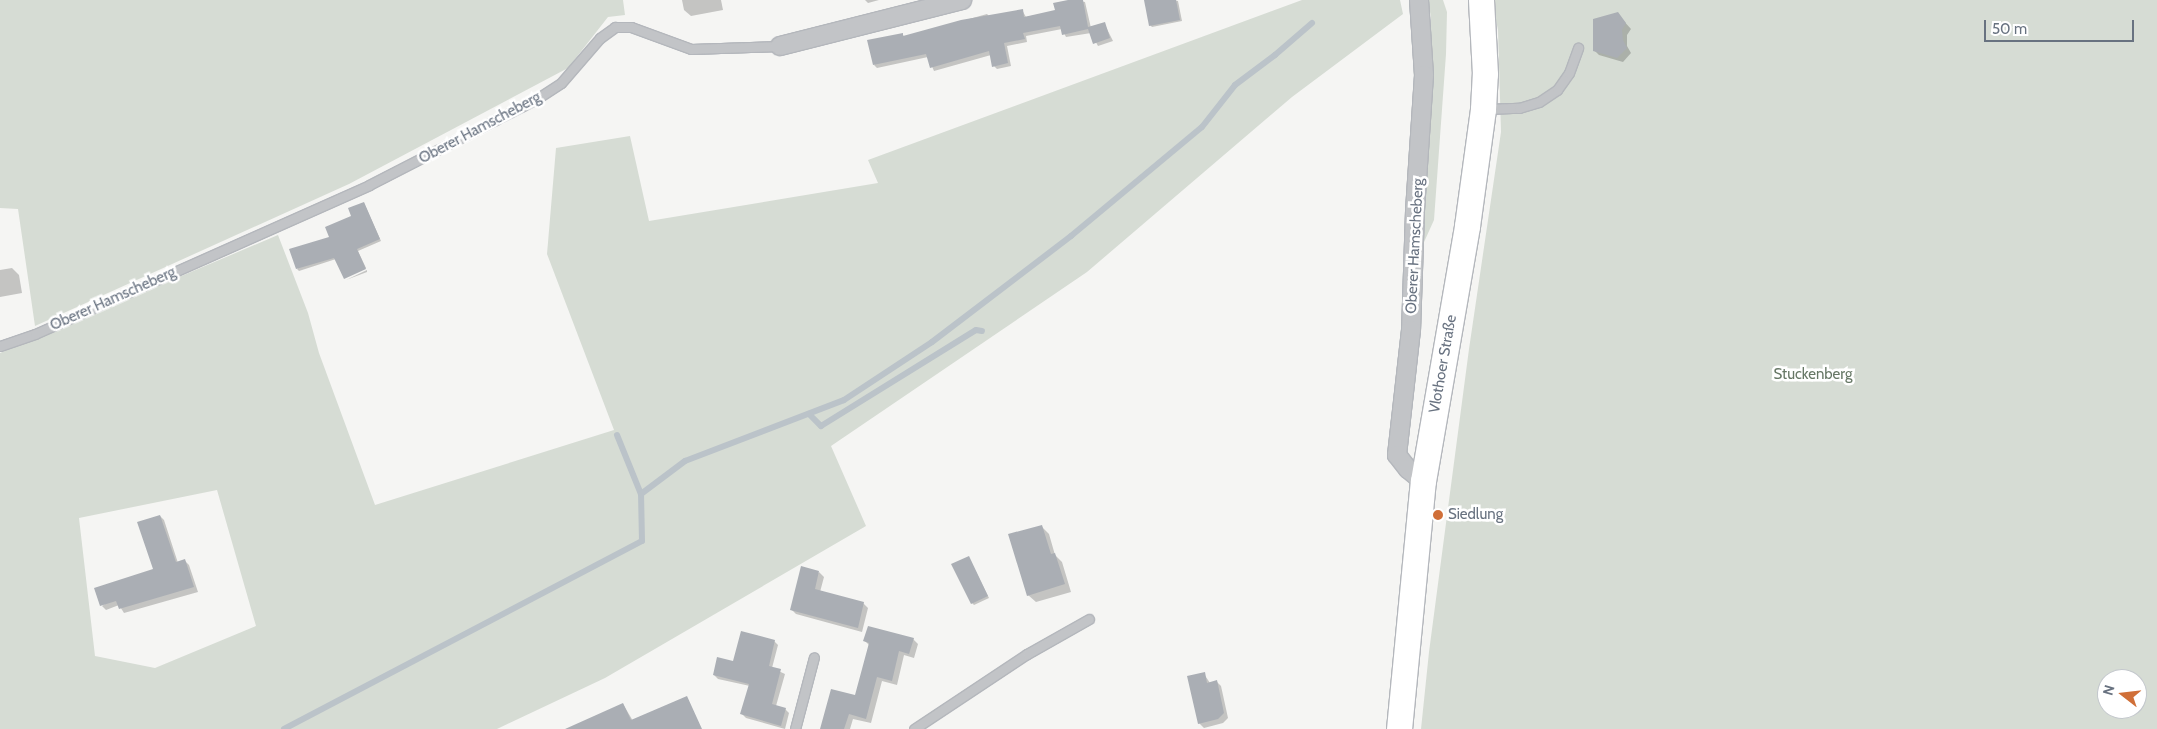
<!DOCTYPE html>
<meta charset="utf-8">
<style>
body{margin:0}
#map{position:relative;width:2157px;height:729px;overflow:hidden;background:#f5f5f3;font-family:Cabin,sans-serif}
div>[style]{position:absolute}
.green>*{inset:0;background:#d6dcd4}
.shadow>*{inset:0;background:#0003}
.stream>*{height:6px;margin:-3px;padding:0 3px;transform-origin:3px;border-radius:3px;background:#bbc3c9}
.building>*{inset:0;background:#aaaeb4}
.roads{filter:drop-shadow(1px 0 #b4b7bc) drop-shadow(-1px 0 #b4b7bc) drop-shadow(0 1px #b4b7bc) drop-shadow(0 -1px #b4b7bc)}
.lane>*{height:9px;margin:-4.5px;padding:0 4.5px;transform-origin:4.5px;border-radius:4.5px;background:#c2c4c7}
.street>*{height:18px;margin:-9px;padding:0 9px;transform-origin:9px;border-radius:9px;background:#c2c4c7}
.secondary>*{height:25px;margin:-12.5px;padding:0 12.5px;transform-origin:12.5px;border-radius:12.5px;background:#fff}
.dots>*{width:14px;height:14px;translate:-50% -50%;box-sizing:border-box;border:2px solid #fff;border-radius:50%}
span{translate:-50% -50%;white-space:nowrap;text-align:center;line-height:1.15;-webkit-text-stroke:5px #fff;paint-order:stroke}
.street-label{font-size:15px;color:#687280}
.park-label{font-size:15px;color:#677866}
.poi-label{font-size:15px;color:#687280}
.left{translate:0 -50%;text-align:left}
.north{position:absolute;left:2097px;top:669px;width:50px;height:50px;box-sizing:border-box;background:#fff;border:1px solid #c3c7cc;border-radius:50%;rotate:286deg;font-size:14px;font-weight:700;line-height:20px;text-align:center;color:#687280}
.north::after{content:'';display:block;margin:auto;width:18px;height:22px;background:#d06f38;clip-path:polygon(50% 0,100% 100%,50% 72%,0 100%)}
.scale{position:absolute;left:1984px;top:20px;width:150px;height:22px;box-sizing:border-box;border:2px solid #687280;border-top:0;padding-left:6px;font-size:15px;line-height:18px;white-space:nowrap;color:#687280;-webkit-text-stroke:4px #fff;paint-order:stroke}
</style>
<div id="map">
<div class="green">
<div style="clip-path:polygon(0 0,623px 0,625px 15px,608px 17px,568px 68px,349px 184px,35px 326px,18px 209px,0 208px)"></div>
<div style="clip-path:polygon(evenodd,1302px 0,1400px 0,1403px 14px,1292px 97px,1087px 272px,831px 446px,866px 526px,605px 678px,497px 729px,0 729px,0 353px,278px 235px,308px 313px,319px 353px,375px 505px,614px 430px,547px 254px,556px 148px,630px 136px,649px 221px,878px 183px,868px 160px,1302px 0,217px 490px,256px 626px,155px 668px,95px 656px,79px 518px,217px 490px)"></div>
<div style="clip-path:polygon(1428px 0,1443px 0,1447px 12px,1446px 54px,1434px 220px,1420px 251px,1431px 18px)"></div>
<div style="clip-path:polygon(evenodd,1492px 0,2157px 0,2157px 729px,1421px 729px,1429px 652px,1469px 349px,1501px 132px,1498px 30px,1492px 0,2107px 679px,2137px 679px,2137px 709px,2107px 709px,2107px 679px)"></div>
</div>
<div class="shadow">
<div style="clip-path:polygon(682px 0,721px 0,723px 10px,691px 16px,684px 10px)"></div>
<div style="clip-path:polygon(865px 0,879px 0,868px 3px)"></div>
<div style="clip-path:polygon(1074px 0,1085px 2px,1091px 28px,1104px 23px,1113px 41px,1098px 46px,1091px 33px,1066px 37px,1062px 29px,1026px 36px,1027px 42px,1007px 46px,1011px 66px,997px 69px,994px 66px,991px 55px,934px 71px,928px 57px,877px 68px,874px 65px,902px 34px,905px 37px,987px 14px,990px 17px,1022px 10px,1026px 17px,1056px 11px)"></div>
<div style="clip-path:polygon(1173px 0,1178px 1px,1182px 21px,1152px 27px,1150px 25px)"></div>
<div style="clip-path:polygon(1622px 19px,1631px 29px,1627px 35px,1627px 46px,1631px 53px,1623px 62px,1599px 55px,1594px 50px)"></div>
<div style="clip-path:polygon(364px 203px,381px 241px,358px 251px,366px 268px,344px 277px,336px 259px,299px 271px,297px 269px,353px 216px)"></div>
<div style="clip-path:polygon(12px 268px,19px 275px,22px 293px,0 297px,0 270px)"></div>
<div style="clip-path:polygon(367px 270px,367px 272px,346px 280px)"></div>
<div style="clip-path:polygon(160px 516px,164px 520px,178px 563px,185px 561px,189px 565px,198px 592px,124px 613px,119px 605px,106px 610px,102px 606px,154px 570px)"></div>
<div style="clip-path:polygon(1041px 526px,1049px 534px,1055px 555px,1062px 562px,1071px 592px,1036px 602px,1028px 595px)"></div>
<div style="clip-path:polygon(970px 560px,989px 598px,974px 605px,972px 603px)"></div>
<div style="clip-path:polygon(819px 572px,824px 577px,820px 592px,863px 603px,868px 608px,862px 632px,796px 614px,791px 609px)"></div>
<div style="clip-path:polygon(913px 639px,918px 644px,914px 658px,904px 655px,897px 685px,882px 681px,871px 723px,853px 719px,850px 729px,823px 729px,856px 697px,869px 645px,865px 641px)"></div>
<div style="clip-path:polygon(774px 641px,778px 645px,772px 668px,785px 674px,776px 706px,785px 709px,789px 713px,785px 729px,746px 718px,742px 714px,750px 686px,718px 679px,714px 675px)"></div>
<div style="clip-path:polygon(1204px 674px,1210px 683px,1217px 682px,1221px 686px,1228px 718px,1223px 723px,1204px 728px,1199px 723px)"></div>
<div style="clip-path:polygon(623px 704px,633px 721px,693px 729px,577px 729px)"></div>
</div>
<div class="stream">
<div style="left:809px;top:414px;width:17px;rotate:45deg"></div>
<div style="left:821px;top:426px;width:182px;rotate:-31.8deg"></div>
<div style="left:976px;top:330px;width:6px;rotate:9deg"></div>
<div style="left:617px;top:435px;width:64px;rotate:67.9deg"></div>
<div style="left:284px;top:729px;width:404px;rotate:-27.7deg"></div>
<div style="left:642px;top:541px;width:47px;rotate:-91.2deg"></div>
<div style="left:641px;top:494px;width:55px;rotate:-36.9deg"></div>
<div style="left:685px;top:461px;width:170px;rotate:-21deg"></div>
<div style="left:844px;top:400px;width:105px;rotate:-33.4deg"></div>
<div style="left:932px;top:342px;width:175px;rotate:-37.3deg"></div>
<div style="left:1071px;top:236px;width:170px;rotate:-39.8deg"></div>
<div style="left:1202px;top:127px;width:53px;rotate:-51.8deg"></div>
<div style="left:1235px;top:85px;width:50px;rotate:-36.9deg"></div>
<div style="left:1275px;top:55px;width:49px;rotate:-40.9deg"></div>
</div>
<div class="building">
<div style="clip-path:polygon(1068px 0,1083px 0,1088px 27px,1105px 22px,1110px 38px,1093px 44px,1088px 29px,1062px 35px,1060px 26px,1023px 33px,1025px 39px,1004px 43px,1008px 63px,992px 67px,989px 51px,930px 68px,926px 54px,873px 65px,867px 40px,903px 33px,903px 36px,961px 20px,1023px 9px,1024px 17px,1055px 10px,1053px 3px)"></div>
<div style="clip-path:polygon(1144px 0,1176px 0,1180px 20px,1149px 26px)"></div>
<div style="clip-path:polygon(1618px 12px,1626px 23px,1622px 30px,1623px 40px,1627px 48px,1617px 58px,1593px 51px,1593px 19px)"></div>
<div style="clip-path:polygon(364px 202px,380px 239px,357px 249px,366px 269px,344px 279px,334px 258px,296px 269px,289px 249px,329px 237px,325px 227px,351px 216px,348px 208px)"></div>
<div style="clip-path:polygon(160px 515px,176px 562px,185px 559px,194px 587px,119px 609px,116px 601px,100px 606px,94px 588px,153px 569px,137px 522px)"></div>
<div style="clip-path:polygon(1042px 525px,1051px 554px,1055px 553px,1065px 584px,1027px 596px,1008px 534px)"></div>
<div style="clip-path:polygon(969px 556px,988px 596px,971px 604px,951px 564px)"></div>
<div style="clip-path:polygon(801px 566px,819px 571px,815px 589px,864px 602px,858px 628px,790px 610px)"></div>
<div style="clip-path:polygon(868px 626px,914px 638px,909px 654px,899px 651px,892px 681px,877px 677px,866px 719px,849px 714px,844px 729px,820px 729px,831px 689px,855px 695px,869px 643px,863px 641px)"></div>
<div style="clip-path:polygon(741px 631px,775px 640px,769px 666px,781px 669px,772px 704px,786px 708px,781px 726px,740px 714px,749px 684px,713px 675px,717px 657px,733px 661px)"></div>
<div style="clip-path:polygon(1205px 672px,1207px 683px,1217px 680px,1224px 713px,1218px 719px,1198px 724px,1187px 676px)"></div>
<div style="clip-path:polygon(687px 696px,702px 729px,565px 729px,623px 703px,631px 720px)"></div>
</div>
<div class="roads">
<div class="lane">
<div style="left:1486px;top:109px;width:33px;rotate:-2deg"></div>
<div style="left:1519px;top:108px;width:21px;rotate:-17deg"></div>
<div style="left:1539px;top:102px;width:22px;rotate:-34deg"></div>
<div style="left:1557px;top:90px;width:21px;rotate:-55deg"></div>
<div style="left:1569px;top:73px;width:27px;rotate:-70deg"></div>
<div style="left:0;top:346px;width:37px;rotate:-19deg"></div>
<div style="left:35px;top:334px;width:366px;rotate:-24deg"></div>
<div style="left:369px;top:185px;width:190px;rotate:-27.2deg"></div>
<div style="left:538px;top:98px;width:27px;rotate:-33deg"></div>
<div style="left:561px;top:83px;width:60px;rotate:-49.1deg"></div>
<div style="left:600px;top:38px;width:19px;rotate:-36deg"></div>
<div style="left:615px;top:27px;width:16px"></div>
<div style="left:631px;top:27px;width:64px;rotate:20.1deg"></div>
<div style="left:691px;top:49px;width:89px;rotate:-1.9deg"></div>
<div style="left:795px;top:729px;width:74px;rotate:-75.2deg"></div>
<div style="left:914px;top:729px;width:136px;rotate:-33.6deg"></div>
<div style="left:1027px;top:654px;width:71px;rotate:-29.4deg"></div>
</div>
<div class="street">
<div style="left:1419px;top:0;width:75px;rotate:86.2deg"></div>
<div style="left:1424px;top:75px;width:136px;rotate:93.8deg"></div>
<div style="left:1415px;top:211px;width:119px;rotate:91.9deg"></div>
<div style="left:1411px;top:330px;width:126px;rotate:96.4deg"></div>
<div style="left:1397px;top:455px;width:18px;rotate:52deg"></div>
<div style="left:1408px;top:469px;width:19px;rotate:39deg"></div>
<div style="left:780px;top:46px;width:188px;rotate:-14.2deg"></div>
</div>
<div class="secondary">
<div style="left:1399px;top:729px;width:249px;rotate:-84.5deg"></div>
<div style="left:1423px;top:481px;width:259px;rotate:-80.2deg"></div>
<div style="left:1467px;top:226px;width:118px;rotate:-82.2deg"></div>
<div style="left:1483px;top:109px;width:35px;rotate:-87deg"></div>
<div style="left:1485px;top:74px;width:74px;rotate:-93.1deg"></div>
</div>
</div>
<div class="dots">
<div style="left:1438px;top:515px;background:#d06f38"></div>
</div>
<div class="street-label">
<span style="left:480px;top:128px;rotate:-28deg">Oberer Hamscheberg</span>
<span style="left:1415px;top:246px;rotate:-87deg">Oberer Hamscheberg</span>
<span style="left:113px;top:299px;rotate:-24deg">Oberer Hamscheberg</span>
<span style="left:1443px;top:364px;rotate:-80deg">Vlothoer Straße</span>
</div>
<div class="park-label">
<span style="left:1813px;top:375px">Stuckenberg</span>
</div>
<div class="poi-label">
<span class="left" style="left:1448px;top:515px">Siedlung</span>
</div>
<div class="north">N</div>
<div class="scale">50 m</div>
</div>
